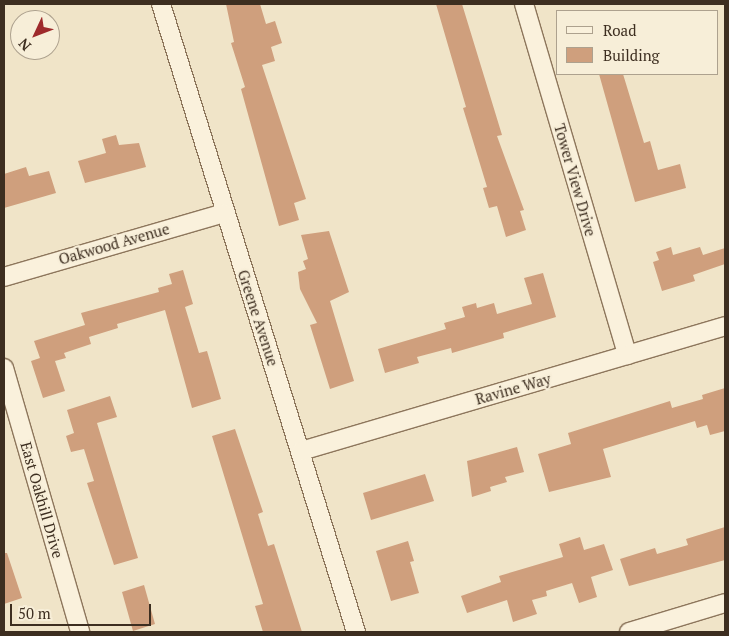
<!DOCTYPE html>
<style>
body{margin:0}
#map{position:relative;width:729px;height:636px;overflow:hidden;background:#f0e4c8;font-family:"PT Serif",serif}
div>[style]{position:absolute}
.building>*{inset:0;background:#cf9f7d}
.roads{filter:drop-shadow(1px 0 #8d765c) drop-shadow(-1px 0 #8d765c) drop-shadow(0 1px #8d765c) drop-shadow(0 -1px #8d765c)}
.street>*{height:18px;margin:-9px;padding:0 9px;transform-origin:9px;border-radius:9px;background:#faf1dc}
span{translate:-50% -50%;white-space:nowrap;text-align:center;line-height:1.15;-webkit-text-stroke:4.5px #f7eed8;paint-order:stroke}
.street-label{font-size:15px;color:#3d2e20}
.frame{position:absolute;inset:0;border:5px solid #3d2e20;pointer-events:none}
.legend{position:absolute;left:556px;top:10px;width:162px;height:65px;box-sizing:border-box;background:#f7eed8;border:1px solid #ada18e;margin:0;padding:6px 9px;list-style:none;font-size:15px;color:#3d2e20}
.legend li{display:flex;align-items:center;gap:10px;height:25px}
.legend b{width:25px;border:1px solid #ada18e}
.north{position:absolute;left:10px;top:10px;width:50px;height:50px;box-sizing:border-box;background:#f7eed8;border:1px solid #ada18e;border-radius:50%;rotate:227deg;font-size:14px;font-weight:700;line-height:20px;text-align:center;color:#3d2e20}
.north::after{content:'';display:block;margin:auto;width:18px;height:22px;background:#9e2a2b;clip-path:polygon(50% 0,100% 100%,50% 72%,0 100%)}
.scale{position:absolute;left:10px;top:604px;width:141px;height:22px;box-sizing:border-box;border:2px solid #3d2e20;border-top:0;padding-left:6px;font-size:15px;line-height:18px;white-space:nowrap;color:#3d2e20;-webkit-text-stroke:4px #f7eed8;paint-order:stroke}
</style>
<div id="map">
<div class="building">
<div style="clip-path:polygon(226px 4px,260px 4px,266px 24px,275px 21px,282px 43px,271px 47px,275px 61px,262px 65px,306px 199px,294px 203px,299px 220px,279px 226px,241px 89px,245px 87px,231px 43px,234px 42px)"></div>
<div style="clip-path:polygon(436px 4px,462px 4px,502px 135px,497px 136px,524px 210px,520px 211px,526px 230px,506px 237px,497px 206px,489px 208px,483px 188px,487px 187px,463px 108px,466px 107px)"></div>
<div style="clip-path:polygon(599px 74px,623px 74px,644px 143px,650px 141px,658px 170px,680px 164px,686px 188px,635px 202px)"></div>
<div style="clip-path:polygon(116px 135px,119px 145px,139px 143px,146px 167px,85px 183px,78px 161px,106px 153px,102px 139px)"></div>
<div style="clip-path:polygon(26px 167px,29px 176px,49px 171px,56px 193px,4px 208px,4px 174px)"></div>
<div style="clip-path:polygon(329px 231px,349px 292px,330px 301px,354px 381px,330px 389px,310px 325px,317px 323px,300px 289px,298px 272px,306px 269px,303px 261px,308px 259px,301px 235px)"></div>
<div style="clip-path:polygon(671px 247px,673px 255px,700px 247px,703px 255px,725px 248px,725px 264px,693px 275px,695px 281px,662px 291px,653px 262px,659px 260px,656px 252px)"></div>
<div style="clip-path:polygon(183px 270px,193px 304px,185px 307px,199px 353px,207px 351px,221px 399px,192px 408px,165px 310px,117px 324px,118px 328px,89px 337px,91px 344px,64px 353px,66px 358px,55px 361px,65px 391px,43px 398px,31px 361px,40px 358px,34px 341px,85px 325px,81px 313px,159px 292px,158px 288px,172px 284px,169px 274px)"></div>
<div style="clip-path:polygon(543px 273px,556px 317px,503px 333px,504px 338px,452px 353px,451px 348px,417px 357px,419px 363px,385px 373px,378px 349px,446px 329px,444px 323px,465px 317px,462px 307px,476px 303px,477px 308px,494px 303px,497px 314px,532px 304px,524px 278px)"></div>
<div style="clip-path:polygon(725px 388px,725px 431px,710px 435px,707px 425px,697px 428px,695px 421px,603px 449px,611px 477px,549px 492px,538px 454px,571px 444px,568px 433px,670px 401px,672px 408px,703px 399px,702px 395px)"></div>
<div style="clip-path:polygon(110px 396px,117px 417px,97px 423px,138px 558px,114px 565px,87px 483px,94px 481px,84px 449px,71px 452px,66px 436px,74px 433px,67px 410px)"></div>
<div style="clip-path:polygon(235px 429px,263px 512px,258px 514px,268px 546px,274px 544px,302px 632px,263px 632px,255px 606px,263px 604px,212px 436px)"></div>
<div style="clip-path:polygon(517px 447px,524px 472px,505px 477px,507px 482px,490px 487px,491px 491px,472px 497px,467px 461px)"></div>
<div style="clip-path:polygon(425px 474px,434px 501px,371px 520px,363px 493px)"></div>
<div style="clip-path:polygon(725px 527px,725px 560px,629px 586px,620px 559px,655px 548px,657px 554px,688px 545px,686px 539px)"></div>
<div style="clip-path:polygon(580px 537px,584px 550px,604px 544px,613px 570px,591px 577px,597px 597px,579px 603px,572px 583px,546px 591px,547px 596px,532px 600px,537px 614px,513px 622px,507px 600px,467px 613px,461px 596px,501px 582px,499px 576px,563px 557px,559px 544px)"></div>
<div style="clip-path:polygon(408px 541px,414px 561px,410px 562px,419px 593px,391px 601px,376px 551px)"></div>
<div style="clip-path:polygon(4px 553px,7px 553px,22px 598px,4px 604px)"></div>
<div style="clip-path:polygon(144px 585px,155px 624px,133px 631px,122px 592px)"></div>
</div>
<div class="roads">
<div class="street">
<div style="left:161px;top:4px;width:658px;rotate:72.75deg"></div>
<div style="left:524px;top:4px;width:366px;rotate:73.6deg"></div>
<div style="left:4px;top:277px;width:229px;rotate:-16.2deg"></div>
<div style="left:4px;top:368px;width:275px;rotate:73.9deg"></div>
<div style="left:301px;top:451px;width:442px;rotate:-16.4deg"></div>
<div style="left:629px;top:632px;width:100px;rotate:-16.8deg"></div>
</div>
</div>
<div class="street-label">
<span style="left:575px;top:180px;rotate:74deg">Tower View Drive</span>
<span style="left:114px;top:244px;rotate:-16deg">Oakwood Avenue</span>
<span style="left:258px;top:318px;rotate:72deg">Greene Avenue</span>
<span style="left:513px;top:389px;rotate:-16deg">Ravine Way</span>
<span style="left:42px;top:500px;rotate:74deg">East Oakhill Drive</span>
</div>
<div class="frame"></div>
<ul class="legend">
<li><b style="height:6px;background:#faf1dc"></b>Road</li>
<li><b style="height:14px;background:#cf9f7d"></b>Building</li>
</ul>
<div class="north">N</div>
<div class="scale">50 m</div>
</div>
